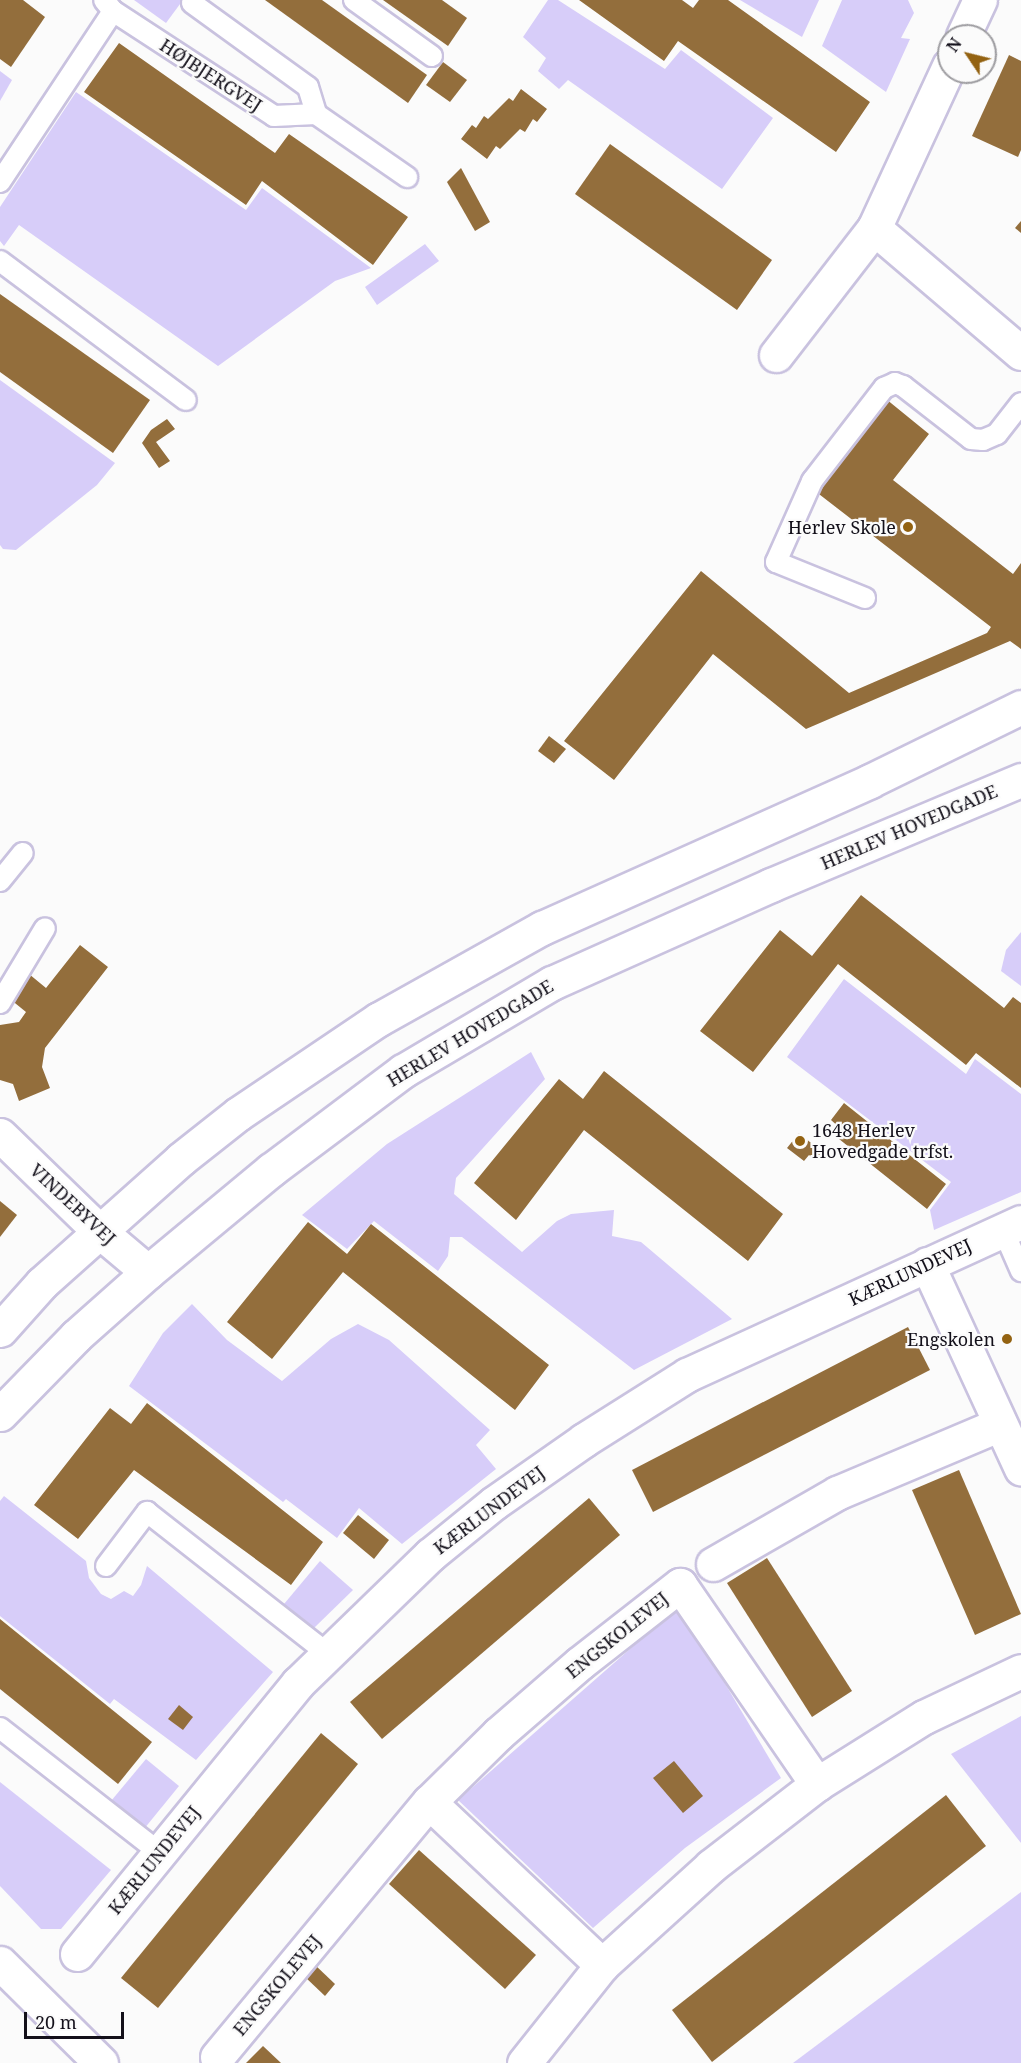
<!DOCTYPE html>
<meta charset="utf-8">
<style>
body{margin:0}
#map{position:relative;width:1021px;height:2063px;overflow:hidden;background:#fbfbfb;font-family:"Noto Serif",serif}
div>[style]{position:absolute}
.green>*{inset:0;background:#d7cdf9}
.building>*{inset:0;background:#936e3c}
.roads{filter:drop-shadow(2px 0 #c9c2df) drop-shadow(-2px 0 #c9c2df) drop-shadow(0 2px #c9c2df) drop-shadow(0 -2px #c9c2df)}
.service>*{height:20px;margin:-10px;padding:0 10px;transform-origin:10px;border-radius:10px;background:#fff}
.minor>*{height:33px;margin:-16.5px;padding:0 16.5px;transform-origin:16.5px;border-radius:16.5px;background:#fff}
.tertiary>*{height:33px;margin:-16.5px;padding:0 16.5px;transform-origin:16.5px;border-radius:16.5px;background:#fff}
.secondary>*{height:33px;margin:-16.5px;padding:0 16.5px;transform-origin:16.5px;border-radius:16.5px;background:#fff}
.dots>*{width:16px;height:16px;translate:-50% -50%;box-sizing:border-box;border:3px solid #fbfbfb;border-radius:50%}
span{translate:-50% -50%;white-space:nowrap;text-align:center;line-height:1.15;-webkit-text-stroke:4.5px #fbfbfb;paint-order:stroke}
.street-label{font-size:18px;color:#13101a}
.poi-label{font-size:18px;color:#13101a}
.right{translate:-100% -50%;text-align:right}
.left{translate:0 -50%;text-align:left}
.north{position:absolute;left:937px;top:24px;width:60px;height:60px;box-sizing:border-box;background:#fbfbfb;border:2px solid #9e9da1;border-radius:50%;rotate:305deg;font-size:16px;font-weight:700;line-height:24px;text-align:center;color:#13101a}
.north::after{content:'';display:block;margin:auto;width:21px;height:27px;background:#936211;clip-path:polygon(50% 0,100% 100%,50% 72%,0 100%)}
.scale{position:absolute;left:24px;top:2012px;width:100px;height:27px;box-sizing:border-box;border:3px solid #13101a;border-top:0;padding-left:8px;font-size:18px;line-height:21px;white-space:nowrap;color:#13101a;-webkit-text-stroke:4px #fbfbfb;paint-order:stroke}
</style>
<div id="map">
<div class="green">
<div style="clip-path:polygon(134px 0,183px 0,166px 23px)"></div>
<div style="clip-path:polygon(548px 0,558px 0,665px 69px,681px 50px,773px 118px,722px 189px,568px 80px,559px 89px,538px 71px,546px 58px,523px 37px)"></div>
<div style="clip-path:polygon(740px 0,819px 0,802px 37px)"></div>
<div style="clip-path:polygon(842px 0,908px 0,914px 13px,901px 38px,910px 39px,886px 92px,822px 46px)"></div>
<div style="clip-path:polygon(0 71px,12px 80px,0 101px)"></div>
<div style="clip-path:polygon(76px 92px,246px 210px,262px 188px,371px 268px,335px 281px,218px 366px,19px 225px,4px 246px,0 241px,0 207px)"></div>
<div style="clip-path:polygon(425px 244px,439px 261px,377px 305px,365px 287px)"></div>
<div style="clip-path:polygon(0 380px,115px 463px,97px 485px,16px 550px,3px 549px,0 545px)"></div>
<div style="clip-path:polygon(1021px 932px,1021px 986px,1001px 971px,1006px 950px)"></div>
<div style="clip-path:polygon(844px 979px,966px 1074px,975px 1059px,1021px 1094px,1021px 1192px,934px 1230px,930px 1210px,951px 1182px,787px 1057px)"></div>
<div style="clip-path:polygon(531px 1052px,545px 1079px,456px 1178px,454px 1194px,522px 1252px,557px 1221px,571px 1214px,614px 1210px,612px 1236px,641px 1242px,732px 1319px,634px 1370px,462px 1237px,450px 1237px,448px 1256px,438px 1271px,374px 1221px,347px 1249px,302px 1215px,387px 1144px)"></div>
<div style="clip-path:polygon(192px 1304px,227px 1340px,282px 1381px,331px 1339px,358px 1324px,389px 1340px,490px 1430px,476px 1445px,496px 1469px,402px 1544px,359px 1508px,337px 1538px,286px 1499px,283px 1502px,129px 1386px,163px 1333px)"></div>
<div style="clip-path:polygon(4px 1496px,86px 1561px,89px 1578px,101px 1594px,111px 1599px,124px 1591px,133px 1596px,141px 1585px,147px 1566px,273px 1672px,196px 1760px,114px 1699px,110px 1704px,0 1616px,0 1501px)"></div>
<div style="clip-path:polygon(320px 1561px,353px 1590px,314px 1628px,284px 1604px)"></div>
<div style="clip-path:polygon(679px 1606px,781px 1778px,685px 1848px,593px 1928px,458px 1800px)"></div>
<div style="clip-path:polygon(1021px 1716px,1021px 1843px,951px 1754px)"></div>
<div style="clip-path:polygon(146px 1759px,179px 1786px,144px 1829px,111px 1801px)"></div>
<div style="clip-path:polygon(0 1782px,111px 1870px,61px 1929px,41px 1929px,0 1886px)"></div>
<div style="clip-path:polygon(1021px 1892px,1021px 2063px,793px 2063px)"></div>
</div>
<div class="building">
<div style="clip-path:polygon(0 0,23px 0,45px 17px,11px 67px,0 59px)"></div>
<div style="clip-path:polygon(265px 0,322px 0,427px 75px,408px 103px)"></div>
<div style="clip-path:polygon(383px 0,442px 0,467px 18px,448px 46px)"></div>
<div style="clip-path:polygon(579px 0,682px 0,693px 8px,699px 0,728px 0,870px 102px,836px 152px,678px 41px,664px 61px)"></div>
<div style="clip-path:polygon(119px 43px,275px 153px,289px 134px,408px 217px,373px 265px,262px 181px,246px 205px,84px 92px)"></div>
<div style="clip-path:polygon(1009px 55px,1021px 61px,1021px 150px,1018px 157px,972px 136px)"></div>
<div style="clip-path:polygon(443px 62px,467px 80px,450px 102px,426px 85px)"></div>
<div style="clip-path:polygon(521px 89px,547px 109px,537px 122px,533px 119px,525px 132px,520px 129px,500px 149px,496px 146px,487px 159px,461px 139px,472px 125px,476px 128px,484px 116px,488px 119px,509px 98px,513px 101px)"></div>
<div style="clip-path:polygon(610px 144px,772px 260px,737px 310px,575px 194px)"></div>
<div style="clip-path:polygon(461px 168px,490px 222px,475px 231px,447px 182px)"></div>
<div style="clip-path:polygon(1021px 221px,1021px 233px,1015px 228px)"></div>
<div style="clip-path:polygon(0 294px,150px 400px,113px 453px,0 372px)"></div>
<div style="clip-path:polygon(886px 399px,929px 434px,893px 480px,1013px 574px,1021px 563px,1021px 649px,1010px 641px,806px 729px,713px 654px,614px 780px,564px 741px,701px 571px,849px 693px,987px 633px,991px 627px,815px 491px)"></div>
<div style="clip-path:polygon(167px 419px,175px 429px,156px 442px,170px 461px,159px 468px,142px 443px,151px 430px)"></div>
<div style="clip-path:polygon(549px 736px,566px 749px,554px 763px,538px 751px)"></div>
<div style="clip-path:polygon(861px 895px,1004px 1008px,1013px 997px,1021px 1003px,1021px 1088px,976px 1053px,966px 1065px,838px 964px,753px 1072px,700px 1031px,780px 930px,812px 956px)"></div>
<div style="clip-path:polygon(80px 945px,108px 967px,45px 1048px,42px 1067px,50px 1088px,19px 1101px,13px 1084px,0 1080px,0 1025px,19px 1022px,26px 1012px,10px 999px,29px 974px,46px 988px)"></div>
<div style="clip-path:polygon(604px 1071px,783px 1214px,748px 1261px,584px 1130px,516px 1220px,474px 1183px,559px 1079px,583px 1099px)"></div>
<div style="clip-path:polygon(844px 1103px,946px 1184px,927px 1209px,834px 1135px,840px 1128px,831px 1120px)"></div>
<div style="clip-path:polygon(799px 1133px,822px 1152px,816px 1160px,809px 1155px,804px 1161px,787px 1148px)"></div>
<div style="clip-path:polygon(0 1201px,17px 1215px,0 1237px)"></div>
<div style="clip-path:polygon(308px 1222px,347px 1254px,371px 1224px,549px 1365px,515px 1410px,343px 1272px,272px 1359px,227px 1322px)"></div>
<div style="clip-path:polygon(908px 1327px,930px 1370px,653px 1512px,632px 1470px)"></div>
<div style="clip-path:polygon(147px 1403px,323px 1542px,291px 1585px,134px 1470px,78px 1539px,34px 1505px,110px 1408px,131px 1424px)"></div>
<div style="clip-path:polygon(959px 1470px,1021px 1614px,975px 1635px,912px 1490px)"></div>
<div style="clip-path:polygon(589px 1498px,620px 1535px,382px 1739px,350px 1702px)"></div>
<div style="clip-path:polygon(358px 1515px,389px 1540px,374px 1559px,343px 1533px)"></div>
<div style="clip-path:polygon(767px 1558px,852px 1691px,812px 1717px,727px 1583px)"></div>
<div style="clip-path:polygon(0 1619px,152px 1742px,118px 1784px,0 1689px)"></div>
<div style="clip-path:polygon(179px 1705px,193px 1717px,183px 1730px,168px 1719px)"></div>
<div style="clip-path:polygon(321px 1733px,358px 1764px,158px 2008px,121px 1978px)"></div>
<div style="clip-path:polygon(674px 1761px,703px 1796px,683px 1813px,653px 1778px)"></div>
<div style="clip-path:polygon(946px 1795px,986px 1846px,712px 2062px,672px 2010px)"></div>
<div style="clip-path:polygon(419px 1850px,536px 1955px,505px 1989px,389px 1884px)"></div>
<div style="clip-path:polygon(314px 1964px,335px 1984px,325px 1996px,304px 1976px)"></div>
<div style="clip-path:polygon(263px 2046px,281px 2063px,246px 2063px)"></div>
</div>
<div class="roads">
<div class="service">
<div style="left:354px;top:0;width:96px;rotate:35.7deg"></div>
<div style="left:192px;top:3px;width:143px;rotate:35.9deg"></div>
<div style="left:308px;top:87px;width:28px;rotate:73deg"></div>
<div style="left:113px;top:11px;width:192px;rotate:33.1deg"></div>
<div style="left:274px;top:116px;width:42px;rotate:-2.7deg"></div>
<div style="left:316px;top:114px;width:111px;rotate:34.7deg"></div>
<div style="left:0;top:182px;width:205px;rotate:-56.5deg"></div>
<div style="left:113px;top:11px;width:14px;rotate:-129deg"></div>
<div style="left:0;top:261px;width:232px;rotate:36.8deg"></div>
<div style="left:865px;top:598px;width:96px;rotate:-158deg"></div>
<div style="left:776px;top:562px;width:89px;rotate:-66deg"></div>
<div style="left:812px;top:481px;width:118px;rotate:-52.3deg"></div>
<div style="left:884px;top:388px;width:12px;rotate:-24deg"></div>
<div style="left:895px;top:383px;width:9px;rotate:21deg"></div>
<div style="left:903px;top:386px;width:86px;rotate:37.9deg"></div>
<div style="left:971px;top:439px;width:12px;rotate:5deg"></div>
<div style="left:983px;top:440px;width:15px;rotate:-23deg"></div>
<div style="left:997px;top:434px;width:39px;rotate:-52deg"></div>
<div style="left:0;top:881px;width:36px;rotate:-51deg"></div>
<div style="left:0;top:1003px;width:87px;rotate:-59deg"></div>
<div style="left:1003px;top:1230px;width:45px;rotate:66.3deg"></div>
<div style="left:106px;top:1566px;width:68px;rotate:-52.8deg"></div>
<div style="left:147px;top:1512px;width:230px;rotate:38.1deg"></div>
<div style="left:0;top:1728px;width:203px;rotate:38deg"></div>
</div>
<div class="minor">
<div style="left:776px;top:355px;width:160px;rotate:-52.3deg"></div>
<div style="left:98px;top:1230px;width:65px;rotate:40deg"></div>
<div style="left:927px;top:1264px;width:225px;rotate:65.3deg"></div>
<div style="left:713px;top:1564px;width:143px;rotate:-29.8deg"></div>
<div style="left:837px;top:1493px;width:177px;rotate:-22.9deg"></div>
<div style="left:429px;top:1802px;width:238px;rotate:43.3deg"></div>
<div style="left:77px;top:1954px;width:350px;rotate:-50.8deg"></div>
<div style="left:298px;top:1683px;width:184px;rotate:-44.1deg"></div>
<div style="left:430px;top:1555px;width:82px;rotate:-39.1deg"></div>
<div style="left:494px;top:1503px;width:110px;rotate:-35deg"></div>
<div style="left:584px;top:1440px;width:122px;rotate:-32.3deg"></div>
<div style="left:687px;top:1375px;width:367px;rotate:-24.6deg"></div>
<div style="left:217px;top:2057px;width:332px;rotate:-50.3deg"></div>
<div style="left:429px;top:1802px;width:97px;rotate:-44.6deg"></div>
<div style="left:498px;top:1734px;width:108px;rotate:-40.9deg"></div>
<div style="left:580px;top:1663px;width:127px;rotate:-38deg"></div>
<div style="left:680px;top:1585px;width:242px;rotate:55.5deg"></div>
<div style="left:524px;top:2063px;width:125px;rotate:-51.5deg"></div>
<div style="left:602px;top:1965px;width:147px;rotate:-42.2deg"></div>
<div style="left:711px;top:1866px;width:134px;rotate:-37.7deg"></div>
<div style="left:817px;top:1784px;width:126px;rotate:-32.1deg"></div>
<div style="left:924px;top:1717px;width:107px;rotate:-25.4deg"></div>
</div>
<div class="tertiary">
<div style="left:963px;top:36px;width:40px;rotate:-65deg"></div>
<div style="left:949px;top:66px;width:179px;rotate:114.8deg"></div>
<div style="left:874px;top:228px;width:193px;rotate:40.4deg"></div>
<div style="left:0;top:1135px;width:136px;rotate:44.1deg"></div>
<div style="left:0;top:1963px;width:142px;rotate:44.7deg"></div>
</div>
<div class="secondary">
<div style="left:0;top:1330px;width:63px;rotate:-48.2deg"></div>
<div style="left:42px;top:1283px;width:186px;rotate:-41.7deg"></div>
<div style="left:181px;top:1159px;width:73px;rotate:-38.3deg"></div>
<div style="left:238px;top:1114px;width:170px;rotate:-34deg"></div>
<div style="left:379px;top:1019px;width:187px;rotate:-29.2deg"></div>
<div style="left:542px;top:928px;width:359px;rotate:-24.1deg"></div>
<div style="left:870px;top:781px;width:168px;rotate:-26.1deg"></div>
<div style="left:0;top:1414px;width:109px;rotate:-45.7deg"></div>
<div style="left:76px;top:1336px;width:96px;rotate:-41.6deg"></div>
<div style="left:148px;top:1272px;width:160px;rotate:-39.7deg"></div>
<div style="left:271px;top:1170px;width:165px;rotate:-36.9deg"></div>
<div style="left:403px;top:1071px;width:173px;rotate:-30.6deg"></div>
<div style="left:552px;top:983px;width:240px;rotate:-24.1deg"></div>
<div style="left:771px;top:885px;width:271px;rotate:-22.8deg"></div>
</div>
</div>
<div class="dots">
<div style="left:908px;top:527px;background:#936211"></div>
<div style="left:800px;top:1141px;background:#936211"></div>
<div style="left:1007px;top:1339px;background:#936211"></div>
</div>
<div class="street-label">
<span style="left:211px;top:75px;rotate:33deg">HØJBJERGVEJ</span>
<span style="left:909px;top:827px;rotate:-23deg">HERLEV HOVEDGADE</span>
<span style="left:470px;top:1033px;rotate:-31deg">HERLEV HOVEDGADE</span>
<span style="left:73px;top:1204px;rotate:43deg">VINDEBYVEJ</span>
<span style="left:910px;top:1272px;rotate:-25deg">KÆRLUNDEVEJ</span>
<span style="left:489px;top:1510px;rotate:-37deg">KÆRLUNDEVEJ</span>
<span style="left:617px;top:1635px;rotate:-39deg">ENGSKOLEVEJ</span>
<span style="left:154px;top:1860px;rotate:-51deg">KÆRLUNDEVEJ</span>
<span style="left:277px;top:1985px;rotate:-50deg">ENGSKOLEVEJ</span>
</div>
<div class="poi-label">
<span class="right" style="left:896px;top:527px">Herlev Skole</span>
<span class="left" style="left:812px;top:1141px">1648 Herlev<br>Hovedgade trfst.</span>
<span class="right" style="left:995px;top:1339px">Engskolen</span>
</div>
<div class="north">N</div>
<div class="scale">20 m</div>
</div>
